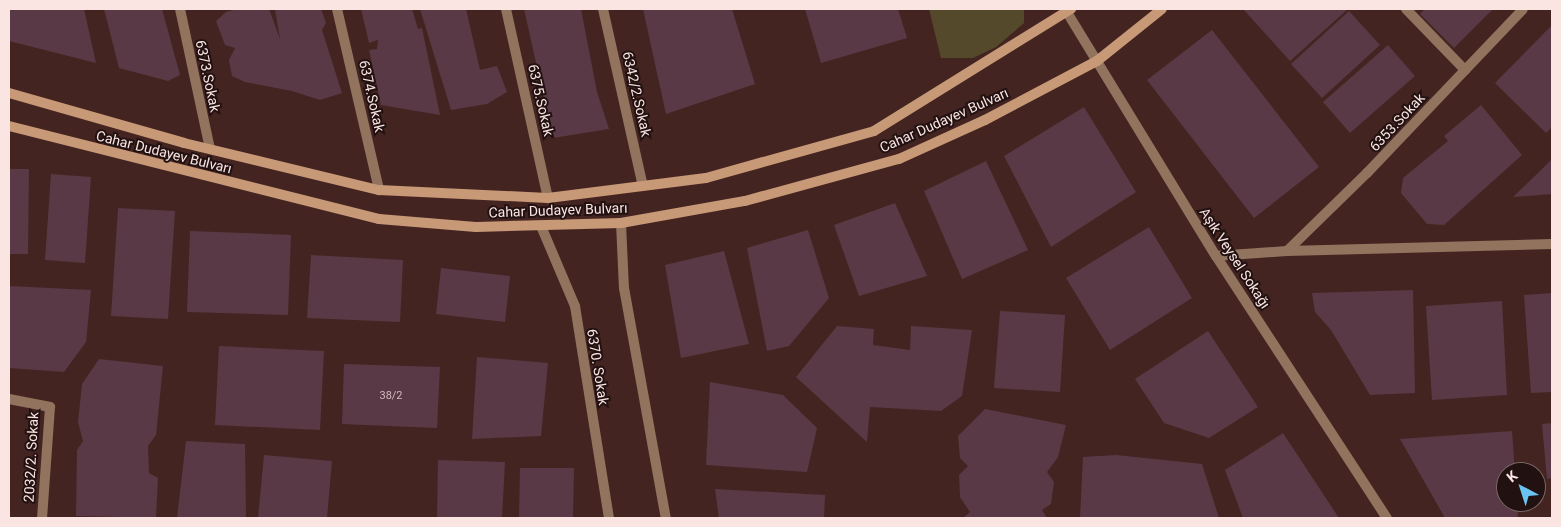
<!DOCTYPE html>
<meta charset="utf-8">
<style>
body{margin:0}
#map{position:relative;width:1561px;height:527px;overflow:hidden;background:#442421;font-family:Roboto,sans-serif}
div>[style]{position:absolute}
.green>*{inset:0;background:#55492c}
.building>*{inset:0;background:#593945}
.minor>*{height:10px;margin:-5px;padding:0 5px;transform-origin:5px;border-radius:5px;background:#91735e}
.secondary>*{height:10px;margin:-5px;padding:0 5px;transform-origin:5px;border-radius:5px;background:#c89977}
span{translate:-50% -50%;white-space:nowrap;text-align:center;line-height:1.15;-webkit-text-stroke:4px #211211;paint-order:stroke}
.number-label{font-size:11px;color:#d2babc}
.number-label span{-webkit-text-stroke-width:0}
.street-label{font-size:14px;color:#fbe5e3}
.frame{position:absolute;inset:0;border:10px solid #fbe5e3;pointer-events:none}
.north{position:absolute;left:1496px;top:462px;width:50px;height:50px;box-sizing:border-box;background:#211211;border:1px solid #786665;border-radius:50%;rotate:320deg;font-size:14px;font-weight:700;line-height:20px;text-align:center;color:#fbe5e3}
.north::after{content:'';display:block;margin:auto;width:18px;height:22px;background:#6ac3f1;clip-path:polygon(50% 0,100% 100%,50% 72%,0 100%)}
</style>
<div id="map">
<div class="green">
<div style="clip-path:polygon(929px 9px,1024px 9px,1024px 23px,996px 47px,973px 58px,941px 58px)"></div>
</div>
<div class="building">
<div style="clip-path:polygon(9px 9px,84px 9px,96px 63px,9px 41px)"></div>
<div style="clip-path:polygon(104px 9px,162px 9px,180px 75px,168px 81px,119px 68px)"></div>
<div style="clip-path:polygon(237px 9px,269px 9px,280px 39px,275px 9px,321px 9px,326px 23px,322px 30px,342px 93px,320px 100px,292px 91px,245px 82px,232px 76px,229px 60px,235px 48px,225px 45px,216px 21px,226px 12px)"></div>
<div style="clip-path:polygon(361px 9px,412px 9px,418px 29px,422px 28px,440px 115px,381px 105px,369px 50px,377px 49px,378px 40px,369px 43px)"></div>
<div style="clip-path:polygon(420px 9px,466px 9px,480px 70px,497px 66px,507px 92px,487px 104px,451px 110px)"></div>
<div style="clip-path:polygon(524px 9px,581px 9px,597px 92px,609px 129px,553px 138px)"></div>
<div style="clip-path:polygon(643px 9px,732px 9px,755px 84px,666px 114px)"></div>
<div style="clip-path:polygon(805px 9px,898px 9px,907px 38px,821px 63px)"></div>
<div style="clip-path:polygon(1243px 9px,1348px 9px,1290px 61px)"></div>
<div style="clip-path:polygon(1425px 9px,1493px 9px,1454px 48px,1420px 14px)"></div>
<div style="clip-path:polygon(1349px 11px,1380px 45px,1322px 98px,1291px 64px)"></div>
<div style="clip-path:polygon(1552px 25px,1552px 127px,1546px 133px,1495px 83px)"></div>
<div style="clip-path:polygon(1212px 30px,1319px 167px,1254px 218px,1147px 80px)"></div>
<div style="clip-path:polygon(1388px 45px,1415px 76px,1350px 133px,1323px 102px)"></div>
<div style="clip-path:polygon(1481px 105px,1522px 155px,1444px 225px,1427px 224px,1401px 193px,1403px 178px,1448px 141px,1444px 136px)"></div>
<div style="clip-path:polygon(1084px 107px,1136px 192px,1051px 247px,1004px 156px)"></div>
<div style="clip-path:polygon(1552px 159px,1552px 194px,1513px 197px,1542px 169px)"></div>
<div style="clip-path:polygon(986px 161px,1028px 250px,962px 279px,924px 191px)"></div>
<div style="clip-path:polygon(9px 169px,29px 169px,28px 254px,9px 254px)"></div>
<div style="clip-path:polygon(51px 174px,91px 177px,85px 263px,45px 260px)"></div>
<div style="clip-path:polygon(895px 203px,927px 276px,859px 296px,834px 225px)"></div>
<div style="clip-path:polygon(118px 208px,175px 211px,168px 319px,111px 316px)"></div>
<div style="clip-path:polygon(1149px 227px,1192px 298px,1110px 350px,1066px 278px)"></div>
<div style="clip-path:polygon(808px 230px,829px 298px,789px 346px,767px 351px,747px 248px)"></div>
<div style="clip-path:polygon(190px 231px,291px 235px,288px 315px,187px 312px)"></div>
<div style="clip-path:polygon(724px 251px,749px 344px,681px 358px,665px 265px)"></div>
<div style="clip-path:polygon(311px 255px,403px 260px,400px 322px,307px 318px)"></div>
<div style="clip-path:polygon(441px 268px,510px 276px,505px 322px,436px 314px)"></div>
<div style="clip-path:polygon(9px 286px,91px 290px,86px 342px,64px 372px,9px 368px)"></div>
<div style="clip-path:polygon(1413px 290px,1415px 393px,1370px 395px,1331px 330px,1315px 312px,1312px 293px)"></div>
<div style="clip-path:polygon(1552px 293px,1552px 392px,1531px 393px,1524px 295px)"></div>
<div style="clip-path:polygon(1502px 301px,1507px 395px,1432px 400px,1426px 306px)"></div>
<div style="clip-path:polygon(1000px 311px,1065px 315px,1060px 392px,994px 388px)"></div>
<div style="clip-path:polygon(837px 326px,874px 329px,873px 345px,910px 350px,911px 326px,972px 330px,962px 396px,941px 411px,870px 407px,867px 442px,796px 377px)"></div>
<div style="clip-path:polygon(1208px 331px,1258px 407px,1209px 438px,1164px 423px,1135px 379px)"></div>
<div style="clip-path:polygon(219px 346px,324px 351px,320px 430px,215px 425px)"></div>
<div style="clip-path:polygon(477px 357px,548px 363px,541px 436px,472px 439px)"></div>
<div style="clip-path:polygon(99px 359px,163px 366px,156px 435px,148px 446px,149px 473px,158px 478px,156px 518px,76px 516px,77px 450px,83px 441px,78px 422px,82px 384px)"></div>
<div style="clip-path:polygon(344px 364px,440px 367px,437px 428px,342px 424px)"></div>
<div style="clip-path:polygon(710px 382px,783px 395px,817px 428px,807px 472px,706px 465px)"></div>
<div style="clip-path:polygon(985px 409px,1066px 425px,1058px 457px,1047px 472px,1054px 482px,1051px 504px,1042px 510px,1047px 518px,963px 518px,970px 512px,960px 497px,959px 475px,968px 466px,960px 458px,958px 436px)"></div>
<div style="clip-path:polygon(1552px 423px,1552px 478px,1547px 479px,1542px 424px)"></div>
<div style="clip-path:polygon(1512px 431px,1515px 472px,1506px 472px,1506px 502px,1517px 502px,1518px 518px,1445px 518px,1400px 439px)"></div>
<div style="clip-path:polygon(1283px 433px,1339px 518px,1243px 518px,1225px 470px)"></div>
<div style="clip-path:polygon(186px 441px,245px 444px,246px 518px,177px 518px)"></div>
<div style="clip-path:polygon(264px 455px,332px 461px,327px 518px,258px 518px)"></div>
<div style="clip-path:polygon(1116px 455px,1202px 464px,1219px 518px,1080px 518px,1083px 457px)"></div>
<div style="clip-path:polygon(438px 460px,505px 462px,502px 518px,437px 518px)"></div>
<div style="clip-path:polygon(520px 468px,574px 468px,573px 518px,519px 518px)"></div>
<div style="clip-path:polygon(715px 489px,825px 495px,824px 518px,719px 518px)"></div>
</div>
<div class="minor">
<div style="left:180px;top:9px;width:143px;rotate:77.9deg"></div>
<div style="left:337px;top:9px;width:186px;rotate:76.9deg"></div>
<div style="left:506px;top:9px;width:194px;rotate:77.5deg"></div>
<div style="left:603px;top:9px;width:181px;rotate:77.3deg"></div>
<div style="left:1065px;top:9px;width:289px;rotate:58.6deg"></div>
<div style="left:1216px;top:256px;width:313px;rotate:56.9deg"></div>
<div style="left:1406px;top:9px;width:85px;rotate:46deg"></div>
<div style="left:621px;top:223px;width:65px;rotate:87.4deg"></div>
<div style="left:624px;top:288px;width:234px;rotate:79.7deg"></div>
<div style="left:541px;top:226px;width:87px;rotate:67deg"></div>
<div style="left:575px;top:306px;width:215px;rotate:80.9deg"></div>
<div style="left:1287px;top:251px;width:112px;rotate:-44.3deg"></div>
<div style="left:1367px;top:173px;width:226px;rotate:-46.4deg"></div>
<div style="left:1216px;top:256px;width:71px;rotate:-4deg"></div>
<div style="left:1287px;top:251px;width:265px;rotate:-1.5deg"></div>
<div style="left:9px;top:399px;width:42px;rotate:11deg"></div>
<div style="left:50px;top:407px;width:111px;rotate:94.1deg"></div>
</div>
<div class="secondary">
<div style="left:9px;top:93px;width:182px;rotate:15.9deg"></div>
<div style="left:184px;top:143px;width:201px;rotate:13.6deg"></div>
<div style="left:379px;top:190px;width:169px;rotate:2.7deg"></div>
<div style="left:548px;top:198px;width:159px;rotate:-7.2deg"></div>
<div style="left:706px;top:178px;width:174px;rotate:-15.6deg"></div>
<div style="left:874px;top:131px;width:232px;rotate:-31.8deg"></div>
<div style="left:9px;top:126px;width:382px;rotate:14.1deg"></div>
<div style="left:379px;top:219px;width:97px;rotate:4.7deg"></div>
<div style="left:476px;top:227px;width:145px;rotate:-1.6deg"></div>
<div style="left:621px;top:223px;width:126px;rotate:-10.1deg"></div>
<div style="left:745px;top:201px;width:160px;rotate:-15.3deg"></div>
<div style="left:899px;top:159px;width:94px;rotate:-24.4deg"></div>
<div style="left:985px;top:120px;width:127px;rotate:-27.8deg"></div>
<div style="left:1097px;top:61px;width:83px;rotate:-38.7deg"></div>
</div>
<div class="number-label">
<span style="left:391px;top:396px">38/2</span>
</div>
<div class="street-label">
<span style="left:208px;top:76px;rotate:78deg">6373.Sokak</span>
<span style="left:637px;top:94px;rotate:77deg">6342/2.Sokak</span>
<span style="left:372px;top:96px;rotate:77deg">6374.Sokak</span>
<span style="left:541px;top:100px;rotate:77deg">6375.Sokak</span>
<span style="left:944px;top:120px;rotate:-24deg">Cahar Dudayev Bulvarı</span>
<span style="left:1397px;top:122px;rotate:-47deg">6353.Sokak</span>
<span style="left:164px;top:152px;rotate:14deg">Cahar Dudayev Bulvarı</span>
<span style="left:558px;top:210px;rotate:-2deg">Cahar Dudayev Bulvarı</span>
<span style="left:1235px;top:258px;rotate:57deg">Aşık Veysel Sokağı</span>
<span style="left:598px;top:367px;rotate:81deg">6370. Sokak</span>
<span style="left:31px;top:457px;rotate:-87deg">2032/2. Sokak</span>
</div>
<div class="frame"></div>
<div class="north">K</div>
</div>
